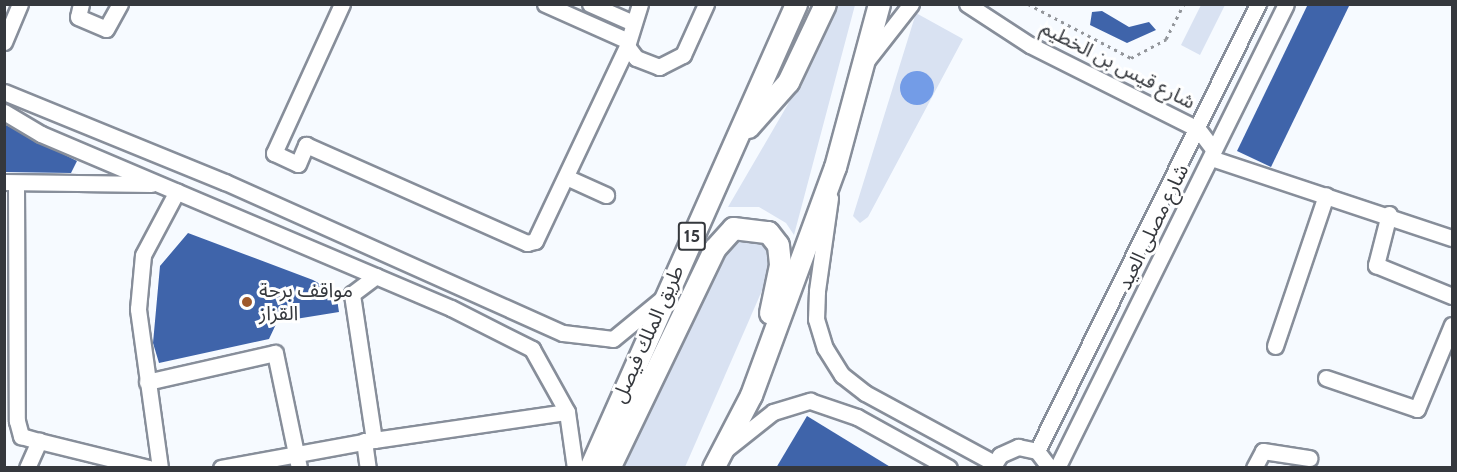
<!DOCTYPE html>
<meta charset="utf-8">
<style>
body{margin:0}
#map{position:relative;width:1457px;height:472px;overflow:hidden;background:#f6faff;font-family:Cabin,"Noto Sans Arabic",sans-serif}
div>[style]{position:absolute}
.green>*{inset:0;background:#d9e2f2}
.water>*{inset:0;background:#739ce7}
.round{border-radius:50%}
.building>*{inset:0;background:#3f64aa}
.path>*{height:3px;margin-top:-1.5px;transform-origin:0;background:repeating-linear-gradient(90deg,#93969b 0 3px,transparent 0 7.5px)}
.roads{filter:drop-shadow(2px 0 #878e9a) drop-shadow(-2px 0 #878e9a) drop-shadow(0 2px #878e9a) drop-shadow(0 -2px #878e9a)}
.minor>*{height:15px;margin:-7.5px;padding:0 7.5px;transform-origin:7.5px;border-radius:7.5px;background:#fff}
.highway>*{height:21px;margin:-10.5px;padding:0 10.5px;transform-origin:10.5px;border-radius:10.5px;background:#fff}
.dots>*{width:16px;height:16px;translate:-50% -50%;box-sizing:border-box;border:3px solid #fff;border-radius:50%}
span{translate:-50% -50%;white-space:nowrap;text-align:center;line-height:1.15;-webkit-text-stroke:6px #fff;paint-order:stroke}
.shield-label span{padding:2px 4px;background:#fff;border:2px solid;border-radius:4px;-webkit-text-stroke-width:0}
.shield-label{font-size:18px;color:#35383d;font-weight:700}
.street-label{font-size:20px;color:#35383d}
.poi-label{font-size:20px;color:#35383d}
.left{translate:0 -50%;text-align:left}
.frame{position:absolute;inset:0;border:6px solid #35383d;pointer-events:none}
</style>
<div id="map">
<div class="green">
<div style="clip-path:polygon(832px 5px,855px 5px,794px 235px,786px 223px,759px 207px,728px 207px,788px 104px)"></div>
<div style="clip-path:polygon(1201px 5px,1225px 5px,1200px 55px,1181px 45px)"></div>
<div style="clip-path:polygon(evenodd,916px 13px,963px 39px,868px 217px,860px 223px,853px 216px,916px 13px,914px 71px,929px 76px,934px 86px,918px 105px,912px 104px,909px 74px,914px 71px)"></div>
<div style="clip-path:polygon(746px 235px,762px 241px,770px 259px,767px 279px,685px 467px,621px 468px,727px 244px)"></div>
</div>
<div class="water">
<div class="round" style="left:900px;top:71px;width:34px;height:34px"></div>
</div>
<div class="building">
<div style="clip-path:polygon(1308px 4px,1350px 4px,1271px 167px,1237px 151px)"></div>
<div style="clip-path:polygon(1102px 11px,1129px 27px,1149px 22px,1156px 30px,1127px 43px,1090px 25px,1092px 12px)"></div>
<div style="clip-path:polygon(4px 124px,77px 161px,71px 173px,4px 172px)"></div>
<div style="clip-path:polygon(188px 233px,313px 280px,336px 293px,339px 312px,277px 322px,269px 339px,159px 363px,153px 343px,160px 266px)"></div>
<div style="clip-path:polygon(807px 416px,892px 468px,776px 468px)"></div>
</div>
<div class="path">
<div style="left:1028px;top:4px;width:116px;rotate:27.7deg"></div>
<div style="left:1131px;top:58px;width:40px;rotate:-28deg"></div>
<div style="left:1166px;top:39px;width:39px;rotate:-63deg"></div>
</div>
<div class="roads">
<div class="minor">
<div style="left:81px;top:4px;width:13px;rotate:103deg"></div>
<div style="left:78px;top:17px;width:30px;rotate:23deg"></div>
<div style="left:106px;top:29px;width:29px;rotate:-61deg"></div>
<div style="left:342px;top:4px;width:164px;rotate:114.5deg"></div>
<div style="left:274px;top:153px;width:26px;rotate:25deg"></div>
<div style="left:298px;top:164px;width:21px;rotate:-67deg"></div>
<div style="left:306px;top:145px;width:242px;rotate:23.9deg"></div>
<div style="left:527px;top:243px;width:8px;rotate:-14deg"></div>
<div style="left:535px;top:241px;width:216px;rotate:-64.7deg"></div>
<div style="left:545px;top:4px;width:89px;rotate:24deg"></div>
<div style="left:590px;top:4px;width:45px;rotate:23.7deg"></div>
<div style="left:640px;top:4px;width:44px;rotate:107.2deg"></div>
<div style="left:627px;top:46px;width:15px;rotate:53deg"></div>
<div style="left:636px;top:58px;width:25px;rotate:21deg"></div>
<div style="left:659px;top:67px;width:27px;rotate:-27deg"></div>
<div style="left:683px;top:55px;width:56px;rotate:-65.7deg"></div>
<div style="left:967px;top:4px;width:75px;rotate:33.1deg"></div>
<div style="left:1030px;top:45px;width:188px;rotate:26.6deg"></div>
<div style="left:1198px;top:129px;width:26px;rotate:53deg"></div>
<div style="left:4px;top:42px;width:41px;rotate:-67.2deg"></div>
<div style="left:868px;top:59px;width:70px;rotate:-52deg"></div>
<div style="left:4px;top:92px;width:239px;rotate:22.2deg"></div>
<div style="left:225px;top:182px;width:370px;rotate:24.1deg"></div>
<div style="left:563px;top:333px;width:50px;rotate:6.8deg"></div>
<div style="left:613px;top:339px;width:65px;rotate:-39.4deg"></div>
<div style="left:4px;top:112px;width:43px;rotate:30.7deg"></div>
<div style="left:41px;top:134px;width:445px;rotate:23deg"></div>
<div style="left:451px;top:308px;width:91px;rotate:26.8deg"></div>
<div style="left:532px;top:349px;width:72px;rotate:60.9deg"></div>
<div style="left:567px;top:412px;width:57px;rotate:81.9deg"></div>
<div style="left:1211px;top:158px;width:254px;rotate:18.4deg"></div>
<div style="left:566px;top:177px;width:44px;rotate:24.2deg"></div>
<div style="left:4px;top:182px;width:147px;rotate:0.8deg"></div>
<div style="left:16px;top:183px;width:238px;rotate:89.8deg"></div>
<div style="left:17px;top:421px;width:16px;rotate:75deg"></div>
<div style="left:21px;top:436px;width:19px;rotate:16deg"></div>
<div style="left:830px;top:198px;width:94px;rotate:98deg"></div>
<div style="left:817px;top:291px;width:28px;rotate:92deg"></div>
<div style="left:816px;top:319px;width:30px;rotate:73deg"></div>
<div style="left:825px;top:348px;width:32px;rotate:58deg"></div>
<div style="left:842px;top:375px;width:29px;rotate:38deg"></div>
<div style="left:865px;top:393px;width:147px;rotate:28.5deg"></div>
<div style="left:1389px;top:214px;width:53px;rotate:104.3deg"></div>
<div style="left:1376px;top:265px;width:82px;rotate:22.2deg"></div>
<div style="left:1275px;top:346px;width:159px;rotate:-71.3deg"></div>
<div style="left:1326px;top:378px;width:96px;rotate:18.8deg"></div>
<div style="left:1417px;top:409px;width:91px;rotate:-67.4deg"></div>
<div style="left:147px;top:382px;width:131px;rotate:-12.8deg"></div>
<div style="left:275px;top:353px;width:117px;rotate:78.2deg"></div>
<div style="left:374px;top:440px;width:195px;rotate:-8.3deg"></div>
<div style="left:364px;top:441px;width:27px;rotate:82deg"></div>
<div style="left:725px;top:450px;width:61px;rotate:-38.4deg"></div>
<div style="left:773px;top:412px;width:39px;rotate:-17deg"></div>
<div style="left:810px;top:401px;width:50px;rotate:18.8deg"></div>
<div style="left:857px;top:417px;width:105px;rotate:29deg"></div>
<div style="left:1037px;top:451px;width:499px;rotate:-63.7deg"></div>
<div style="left:27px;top:468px;width:30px;rotate:-66deg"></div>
<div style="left:39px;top:441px;width:113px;rotate:13.8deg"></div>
<div style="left:160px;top:468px;width:161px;rotate:-97.9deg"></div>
<div style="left:138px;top:309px;width:54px;rotate:-84.7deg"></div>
<div style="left:143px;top:255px;width:72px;rotate:-62deg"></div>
<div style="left:221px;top:468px;width:156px;rotate:-10.4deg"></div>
<div style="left:374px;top:440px;width:148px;rotate:-98.6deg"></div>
<div style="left:352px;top:294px;width:30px;rotate:-37deg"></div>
<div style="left:992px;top:468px;width:15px;rotate:-58deg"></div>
<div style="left:1000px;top:455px;width:20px;rotate:-24deg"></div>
<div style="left:1018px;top:447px;width:19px;rotate:12deg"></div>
<div style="left:1037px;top:451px;width:21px;rotate:53deg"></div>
<div style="left:1057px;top:468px;width:517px;rotate:-63.73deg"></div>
<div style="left:1254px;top:468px;width:19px;rotate:-62deg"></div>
<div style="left:1263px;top:451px;width:47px;rotate:8.7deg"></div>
</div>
<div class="highway">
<div style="left:748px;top:127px;width:60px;rotate:-48.4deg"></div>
<div style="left:788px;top:82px;width:86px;rotate:-64.6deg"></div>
<div style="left:590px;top:468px;width:508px;rotate:-66.06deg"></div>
<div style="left:609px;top:468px;width:244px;rotate:-64.3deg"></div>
<div style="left:715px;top:248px;width:27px;rotate:-48deg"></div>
<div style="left:733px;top:228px;width:35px;rotate:7deg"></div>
<div style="left:768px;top:232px;width:16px;rotate:52deg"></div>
<div style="left:778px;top:245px;width:20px;rotate:84deg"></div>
<div style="left:780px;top:265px;width:49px;rotate:101.8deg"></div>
<div style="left:713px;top:468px;width:82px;rotate:-62.5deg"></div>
<div style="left:751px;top:395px;width:243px;rotate:-69.8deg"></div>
<div style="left:835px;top:167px;width:169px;rotate:-74.9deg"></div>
</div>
</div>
<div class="dots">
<div style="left:247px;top:302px;background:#9e592c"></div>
</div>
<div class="shield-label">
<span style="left:692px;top:236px">15</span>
</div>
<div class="street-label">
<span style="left:1118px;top:65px;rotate:27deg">شارع قيس بن الخطيم</span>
<span style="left:1153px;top:227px;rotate:-64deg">شارع مصلى العيد</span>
<span style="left:648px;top:334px;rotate:-66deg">طريق الملك فيصل</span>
</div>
<div class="poi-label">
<span class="left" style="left:259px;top:302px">مواقف برحة<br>القزاز</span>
</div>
<div class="frame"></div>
</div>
